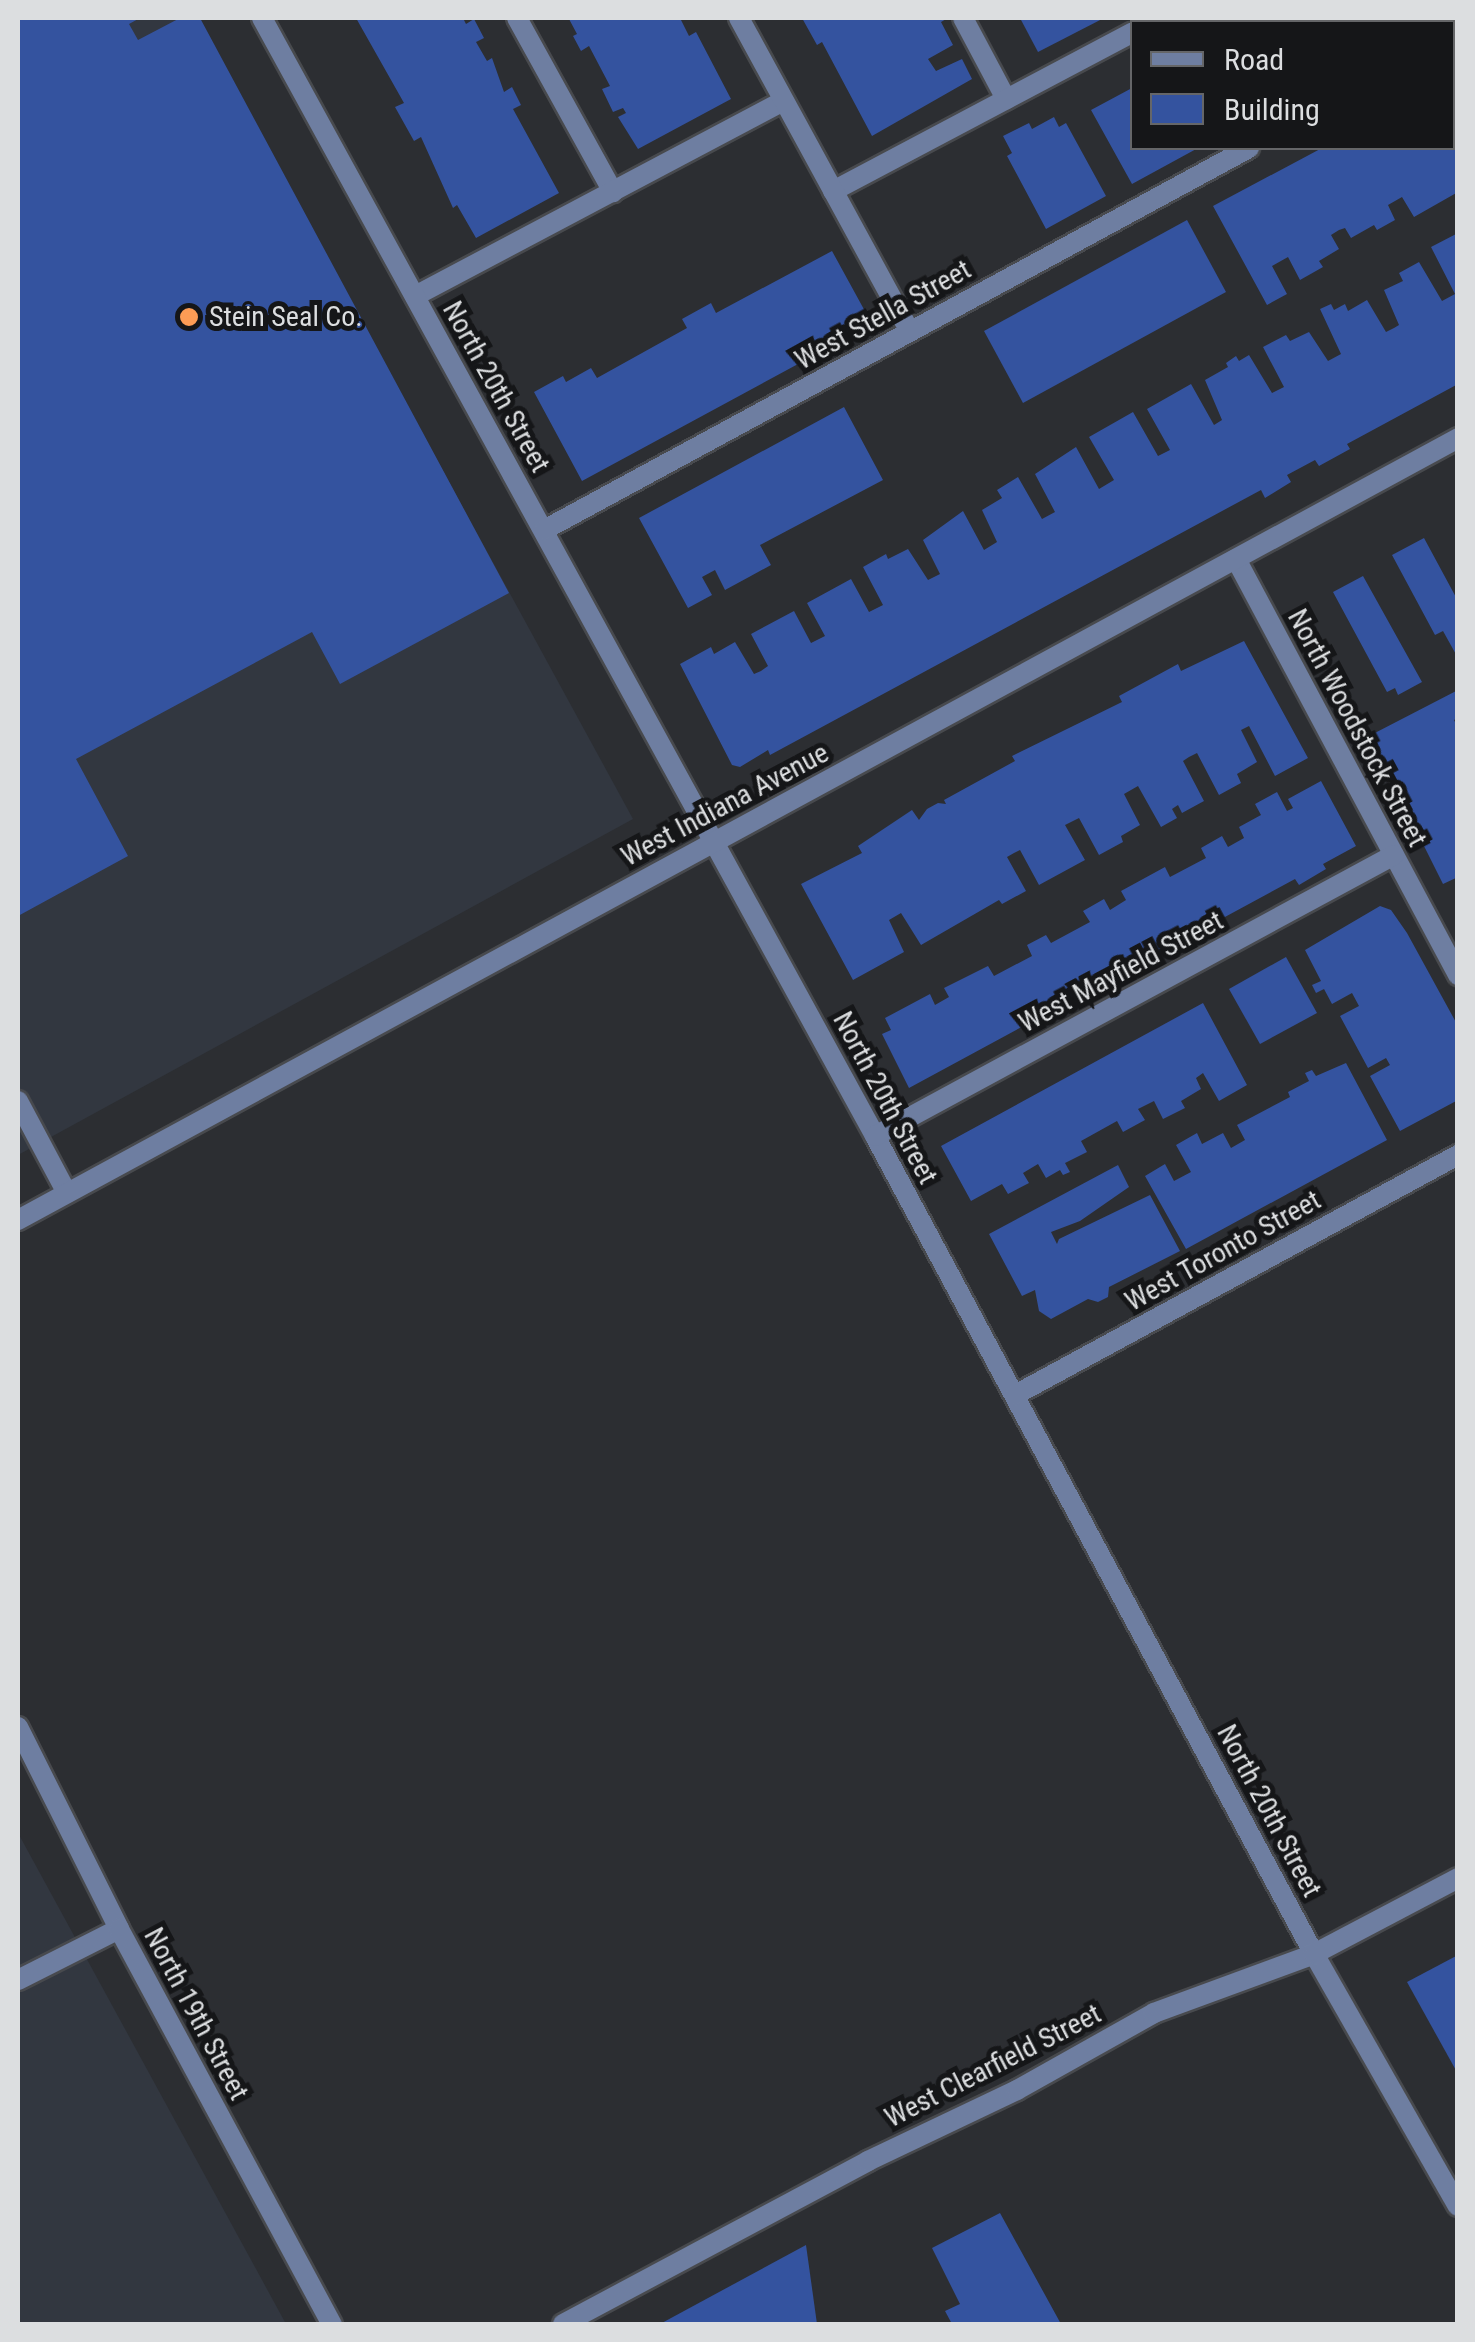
<!DOCTYPE html>
<style>
body{margin:0}
#map{position:relative;width:1475px;height:2342px;overflow:hidden;background:#2c2e32;font-family:"Roboto Condensed",sans-serif}
div>[style]{position:absolute}
.built>*{inset:0;background:#323740}
.building>*{inset:0;background:#34539f}
.roads{filter:drop-shadow(2px 0 #484a4e) drop-shadow(-2px 0 #484a4e) drop-shadow(0 2px #484a4e) drop-shadow(0 -2px #484a4e)}
.lane>*{height:20px;margin:-10px;padding:0 10px;transform-origin:10px;border-radius:10px;background:#6e7ea1}
.street>*{height:20px;margin:-10px;padding:0 10px;transform-origin:10px;border-radius:10px;background:#6e7ea1}
.dots>*{width:28px;height:28px;translate:-50% -50%;box-sizing:border-box;border:5px solid #151618;border-radius:50%}
span{translate:-50% -50%;white-space:nowrap;text-align:center;line-height:1.15;-webkit-text-stroke:10px #151618;paint-order:stroke}
.street-label{font-size:28px;color:#dcdee0}
.poi-label{font-size:28px;color:#dcdee0}
.left{translate:0 -50%;text-align:left}
.frame{position:absolute;inset:0;border:20px solid #dcdee0;pointer-events:none}
.legend{position:absolute;left:1130px;top:20px;width:325px;height:130px;box-sizing:border-box;background:#151618;border:2px solid #656668;margin:0;padding:12px 18px;list-style:none;font-size:30px;color:#dcdee0}
.legend li{display:flex;align-items:center;gap:20px;height:50px}
.legend b{width:50px;border:2px solid #656668}
</style>
<div id="map">
<div class="built">
<div style="clip-path:polygon(18px 18px,196px 18px,633px 819px,18px 1155px)"></div>
<div style="clip-path:polygon(18px 1833px,286px 2324px,18px 2324px)"></div>
</div>
<div class="building">
<div style="clip-path:polygon(18px 18px,140px 18px,129px 24px,138px 40px,180px 18px,200px 18px,509px 593px,340px 684px,312px 632px,76px 759px,128px 856px,18px 916px)"></div>
<div style="clip-path:polygon(356px 18px,463px 18px,466px 24px,474px 19px,484px 38px,476px 42px,487px 61px,492px 58px,504px 92px,512px 87px,521px 105px,513px 109px,559px 193px,476px 238px,457px 205px,453px 208px,421px 137px,414px 141px,395px 107px,404px 103px)"></div>
<div style="clip-path:polygon(573px 18px,680px 18px,689px 36px,696px 32px,731px 99px,638px 149px,618px 117px,626px 113px,623px 108px,613px 112px,602px 89px,610px 86px,589px 46px,581px 51px,573px 36px,577px 34px,569px 19px)"></div>
<div style="clip-path:polygon(802px 18px,948px 18px,941px 22px,953px 45px,928px 59px,936px 71px,962px 59px,972px 79px,872px 136px,822px 42px,817px 45px)"></div>
<div style="clip-path:polygon(1020px 18px,1104px 18px,1038px 52px)"></div>
<div style="clip-path:polygon(1307px 18px,1438px 18px,1428px 22px,1310px 22px)"></div>
<div style="clip-path:polygon(1458px 73px,1458px 192px,1414px 217px,1402px 197px,1388px 205px,1395px 220px,1377px 230px,1374px 225px,1351px 238px,1345px 228px,1339px 230px,1331px 235px,1339px 249px,1319px 261px,1323px 267px,1300px 280px,1288px 257px,1272px 266px,1287px 294px,1267px 305px,1213px 206px,1322px 148px,1452px 148px,1452px 76px)"></div>
<div style="clip-path:polygon(1132px 88px,1132px 148px,1198px 148px,1132px 184px,1091px 110px)"></div>
<div style="clip-path:polygon(1054px 117px,1059px 127px,1066px 123px,1106px 196px,1046px 229px,1007px 156px,1012px 153px,1003px 136px,1029px 123px,1032px 129px)"></div>
<div style="clip-path:polygon(1187px 220px,1226px 292px,1023px 403px,984px 331px)"></div>
<div style="clip-path:polygon(1458px 233px,1458px 384px,1347px 444px,1350px 449px,1319px 466px,1315px 460px,1287px 475px,1291px 482px,1265px 498px,1261px 490px,770px 755px,768px 750px,740px 767px,732px 765px,680px 664px,711px 647px,714px 654px,735px 642px,754px 674px,761px 671px,768px 666px,751px 634px,794px 611px,811px 643px,825px 636px,807px 603px,851px 579px,869px 612px,883px 605px,863px 567px,886px 554px,888px 559px,908px 549px,928px 580px,940px 574px,923px 540px,963px 511px,984px 550px,997px 542px,982px 510px,1002px 498px,997px 490px,1018px 477px,1042px 519px,1055px 512px,1035px 474px,1076px 447px,1099px 489px,1114px 480px,1089px 437px,1133px 412px,1158px 456px,1170px 450px,1147px 409px,1191px 384px,1214px 425px,1222px 420px,1205px 380px,1228px 367px,1226px 363px,1236px 356px,1239px 361px,1249px 355px,1272px 393px,1284px 387px,1263px 347px,1286px 335px,1290px 341px,1309px 332px,1328px 361px,1341px 354px,1320px 309px,1331px 304px,1334px 310px,1345px 304px,1348px 311px,1367px 300px,1386px 332px,1394px 328px,1399px 325px,1384px 290px,1403px 281px,1399px 273px,1419px 262px,1442px 301px,1455px 294px,1431px 247px)"></div>
<div style="clip-path:polygon(832px 251px,872px 324px,582px 481px,534px 392px,563px 376px,566px 382px,591px 368px,597px 378px,687px 328px,682px 319px,711px 303px,716px 313px)"></div>
<div style="clip-path:polygon(844px 407px,883px 480px,760px 545px,771px 565px,749px 577px,725px 590px,715px 570px,702px 577px,712px 595px,688px 608px,639px 518px)"></div>
<div style="clip-path:polygon(1424px 538px,1458px 601px,1458px 658px,1443px 631px,1435px 635px,1392px 555px)"></div>
<div style="clip-path:polygon(1363px 576px,1422px 682px,1398px 695px,1395px 688px,1387px 692px,1333px 592px)"></div>
<div style="clip-path:polygon(1244px 641px,1308px 758px,1275px 776px,1249px 726px,1241px 730px,1257px 762px,1237px 774px,1241px 783px,1219px 795px,1197px 753px,1189px 757px,1183px 761px,1204px 801px,1182px 813px,1178px 805px,1172px 809px,1177px 818px,1161px 827px,1138px 786px,1124px 794px,1140px 825px,1121px 836px,1123px 842px,1099px 855px,1079px 818px,1065px 825px,1085px 860px,1039px 885px,1020px 850px,1014px 853px,1007px 857px,1026px 891px,1002px 904px,999px 900px,921px 945px,901px 913px,889px 920px,904px 952px,853px 980px,801px 884px,862px 853px,858px 846px,912px 810px,919px 820px,927px 809px,938px 803px,946px 804px,944px 800px,1015px 761px,1012px 756px,1122px 702px,1119px 696px,1178px 664px,1181px 671px)"></div>
<div style="clip-path:polygon(1458px 690px,1458px 718px,1454px 720px,1458px 728px,1458px 877px,1443px 884px,1369px 736px)"></div>
<div style="clip-path:polygon(1321px 781px,1356px 846px,1323px 864px,1326px 869px,1299px 885px,1295px 879px,909px 1088px,882px 1034px,891px 1030px,885px 1018px,930px 994px,935px 1005px,949px 997px,944px 988px,988px 966px,994px 976px,1032px 956px,1027px 945px,1046px 935px,1051px 943px,1090px 922px,1083px 911px,1104px 899px,1110px 910px,1126px 900px,1121px 891px,1165px 867px,1170px 877px,1206px 858px,1201px 848px,1222px 836px,1228px 847px,1244px 838px,1239px 827px,1261px 815px,1255px 804px,1277px 792px,1287px 811px,1293px 808px,1288px 799px)"></div>
<div style="clip-path:polygon(1380px 906px,1391px 910px,1407px 933px,1458px 1026px,1458px 1100px,1400px 1131px,1370px 1076px,1390px 1065px,1386px 1058px,1368px 1068px,1340px 1016px,1359px 1006px,1352px 993px,1332px 1004px,1324px 989px,1316px 993px,1312px 985px,1321px 981px,1305px 950px)"></div>
<div style="clip-path:polygon(1286px 957px,1317px 1013px,1260px 1044px,1229px 989px)"></div>
<div style="clip-path:polygon(1203px 1003px,1247px 1085px,1219px 1101px,1203px 1073px,1196px 1078px,1201px 1089px,1181px 1101px,1185px 1108px,1163px 1119px,1154px 1101px,1138px 1109px,1145px 1120px,1123px 1132px,1117px 1121px,1081px 1141px,1087px 1152px,1065px 1163px,1070px 1172px,1063px 1175px,1060px 1170px,1046px 1178px,1038px 1164px,1023px 1173px,1029px 1183px,1008px 1194px,1002px 1184px,971px 1201px,941px 1146px)"></div>
<div style="clip-path:polygon(1346px 1063px,1387px 1140px,1186px 1249px,1145px 1176px,1165px 1164px,1174px 1181px,1191px 1172px,1176px 1145px,1197px 1133px,1202px 1144px,1223px 1133px,1231px 1148px,1245px 1140px,1237px 1125px,1290px 1097px,1288px 1092px,1309px 1081px,1305px 1073px,1312px 1070px,1316px 1076px)"></div>
<div style="clip-path:polygon(1118px 1165px,1129px 1187px,1080px 1221px,1051px 1232px,1057px 1244px,1059px 1239px,1150px 1195px,1180px 1251px,1109px 1287px,1108px 1297px,1098px 1302px,1088px 1299px,1051px 1319px,1039px 1311px,1035px 1290px,1022px 1296px,989px 1234px)"></div>
<div style="clip-path:polygon(1458px 1955px,1458px 2074px,1407px 1982px)"></div>
<div style="clip-path:polygon(1000px 2213px,1061px 2324px,952px 2324px,945px 2311px,960px 2304px,932px 2248px)"></div>
<div style="clip-path:polygon(806px 2245px,817px 2324px,660px 2324px)"></div>
</div>
<div class="roads">
<div class="lane">
<div style="left:517px;top:18px;width:199px;rotate:61.1deg"></div>
<div style="left:963px;top:18px;width:92px;rotate:62deg"></div>
<div style="left:1152px;top:22px;width:10px;rotate:-24deg"></div>
<div style="left:833px;top:191px;width:338px;rotate:-27.9deg"></div>
<div style="left:415px;top:296px;width:417px;rotate:-27.9deg"></div>
<div style="left:18px;top:1980px;width:113px;rotate:-26.8deg"></div>
</div>
<div class="street">
<div style="left:262px;top:18px;width:1275px;rotate:61.26deg"></div>
<div style="left:875px;top:1136px;width:928px;rotate:61.78deg"></div>
<div style="left:1314px;top:1954px;width:290px;rotate:60.3deg"></div>
<div style="left:739px;top:18px;width:357px;rotate:61.4deg"></div>
<div style="left:1191px;top:18px;width:5px;rotate:53deg"></div>
<div style="left:1452px;top:36px;width:7px;rotate:-27deg"></div>
<div style="left:544px;top:530px;width:802px;rotate:-28.45deg"></div>
<div style="left:1236px;top:559px;width:472px;rotate:61.9deg"></div>
<div style="left:18px;top:1101px;width:104px;rotate:62deg"></div>
<div style="left:875px;top:1136px;width:590px;rotate:-28.43deg"></div>
<div style="left:18px;top:1220px;width:1639px;rotate:-28.5deg"></div>
<div style="left:1015px;top:1395px;width:504px;rotate:-28.45deg"></div>
<div style="left:18px;top:1727px;width:226px;rotate:63.4deg"></div>
<div style="left:119px;top:1929px;width:449px;rotate:61.7deg"></div>
<div style="left:563px;top:2324px;width:346px;rotate:-28.1deg"></div>
<div style="left:868px;top:2161px;width:165px;rotate:-25.5deg"></div>
<div style="left:1017px;top:2090px;width:157px;rotate:-29.3deg"></div>
<div style="left:1154px;top:2013px;width:171px;rotate:-20.2deg"></div>
<div style="left:1314px;top:1954px;width:163px;rotate:-27.8deg"></div>
</div>
</div>
<div class="dots">
<div style="left:189px;top:317px;background:#fd9c55"></div>
</div>
<div class="street-label">
<span style="left:883px;top:315px;rotate:-29deg">West Stella Street</span>
<span style="left:496px;top:387px;rotate:61deg">North 20th Street</span>
<span style="left:1357px;top:728px;rotate:62deg">North Woodstock Street</span>
<span style="left:725px;top:805px;rotate:-28deg">West Indiana Avenue</span>
<span style="left:1121px;top:972px;rotate:-28deg">West Mayfield Street</span>
<span style="left:885px;top:1098px;rotate:62deg">North 20th Street</span>
<span style="left:1223px;top:1251px;rotate:-29deg">West Toronto Street</span>
<span style="left:1269px;top:1811px;rotate:62deg">North 20th Street</span>
<span style="left:196px;top:2014px;rotate:62deg">North 19th Street</span>
<span style="left:993px;top:2066px;rotate:-27deg">West Clearfield Street</span>
</div>
<div class="poi-label">
<span class="left" style="left:209px;top:317px">Stein Seal Co.</span>
</div>
<div class="frame"></div>
<ul class="legend">
<li><b style="height:12px;background:#6e7ea1"></b>Road</li>
<li><b style="height:28px;background:#34539f"></b>Building</li>
</ul>
</div>
